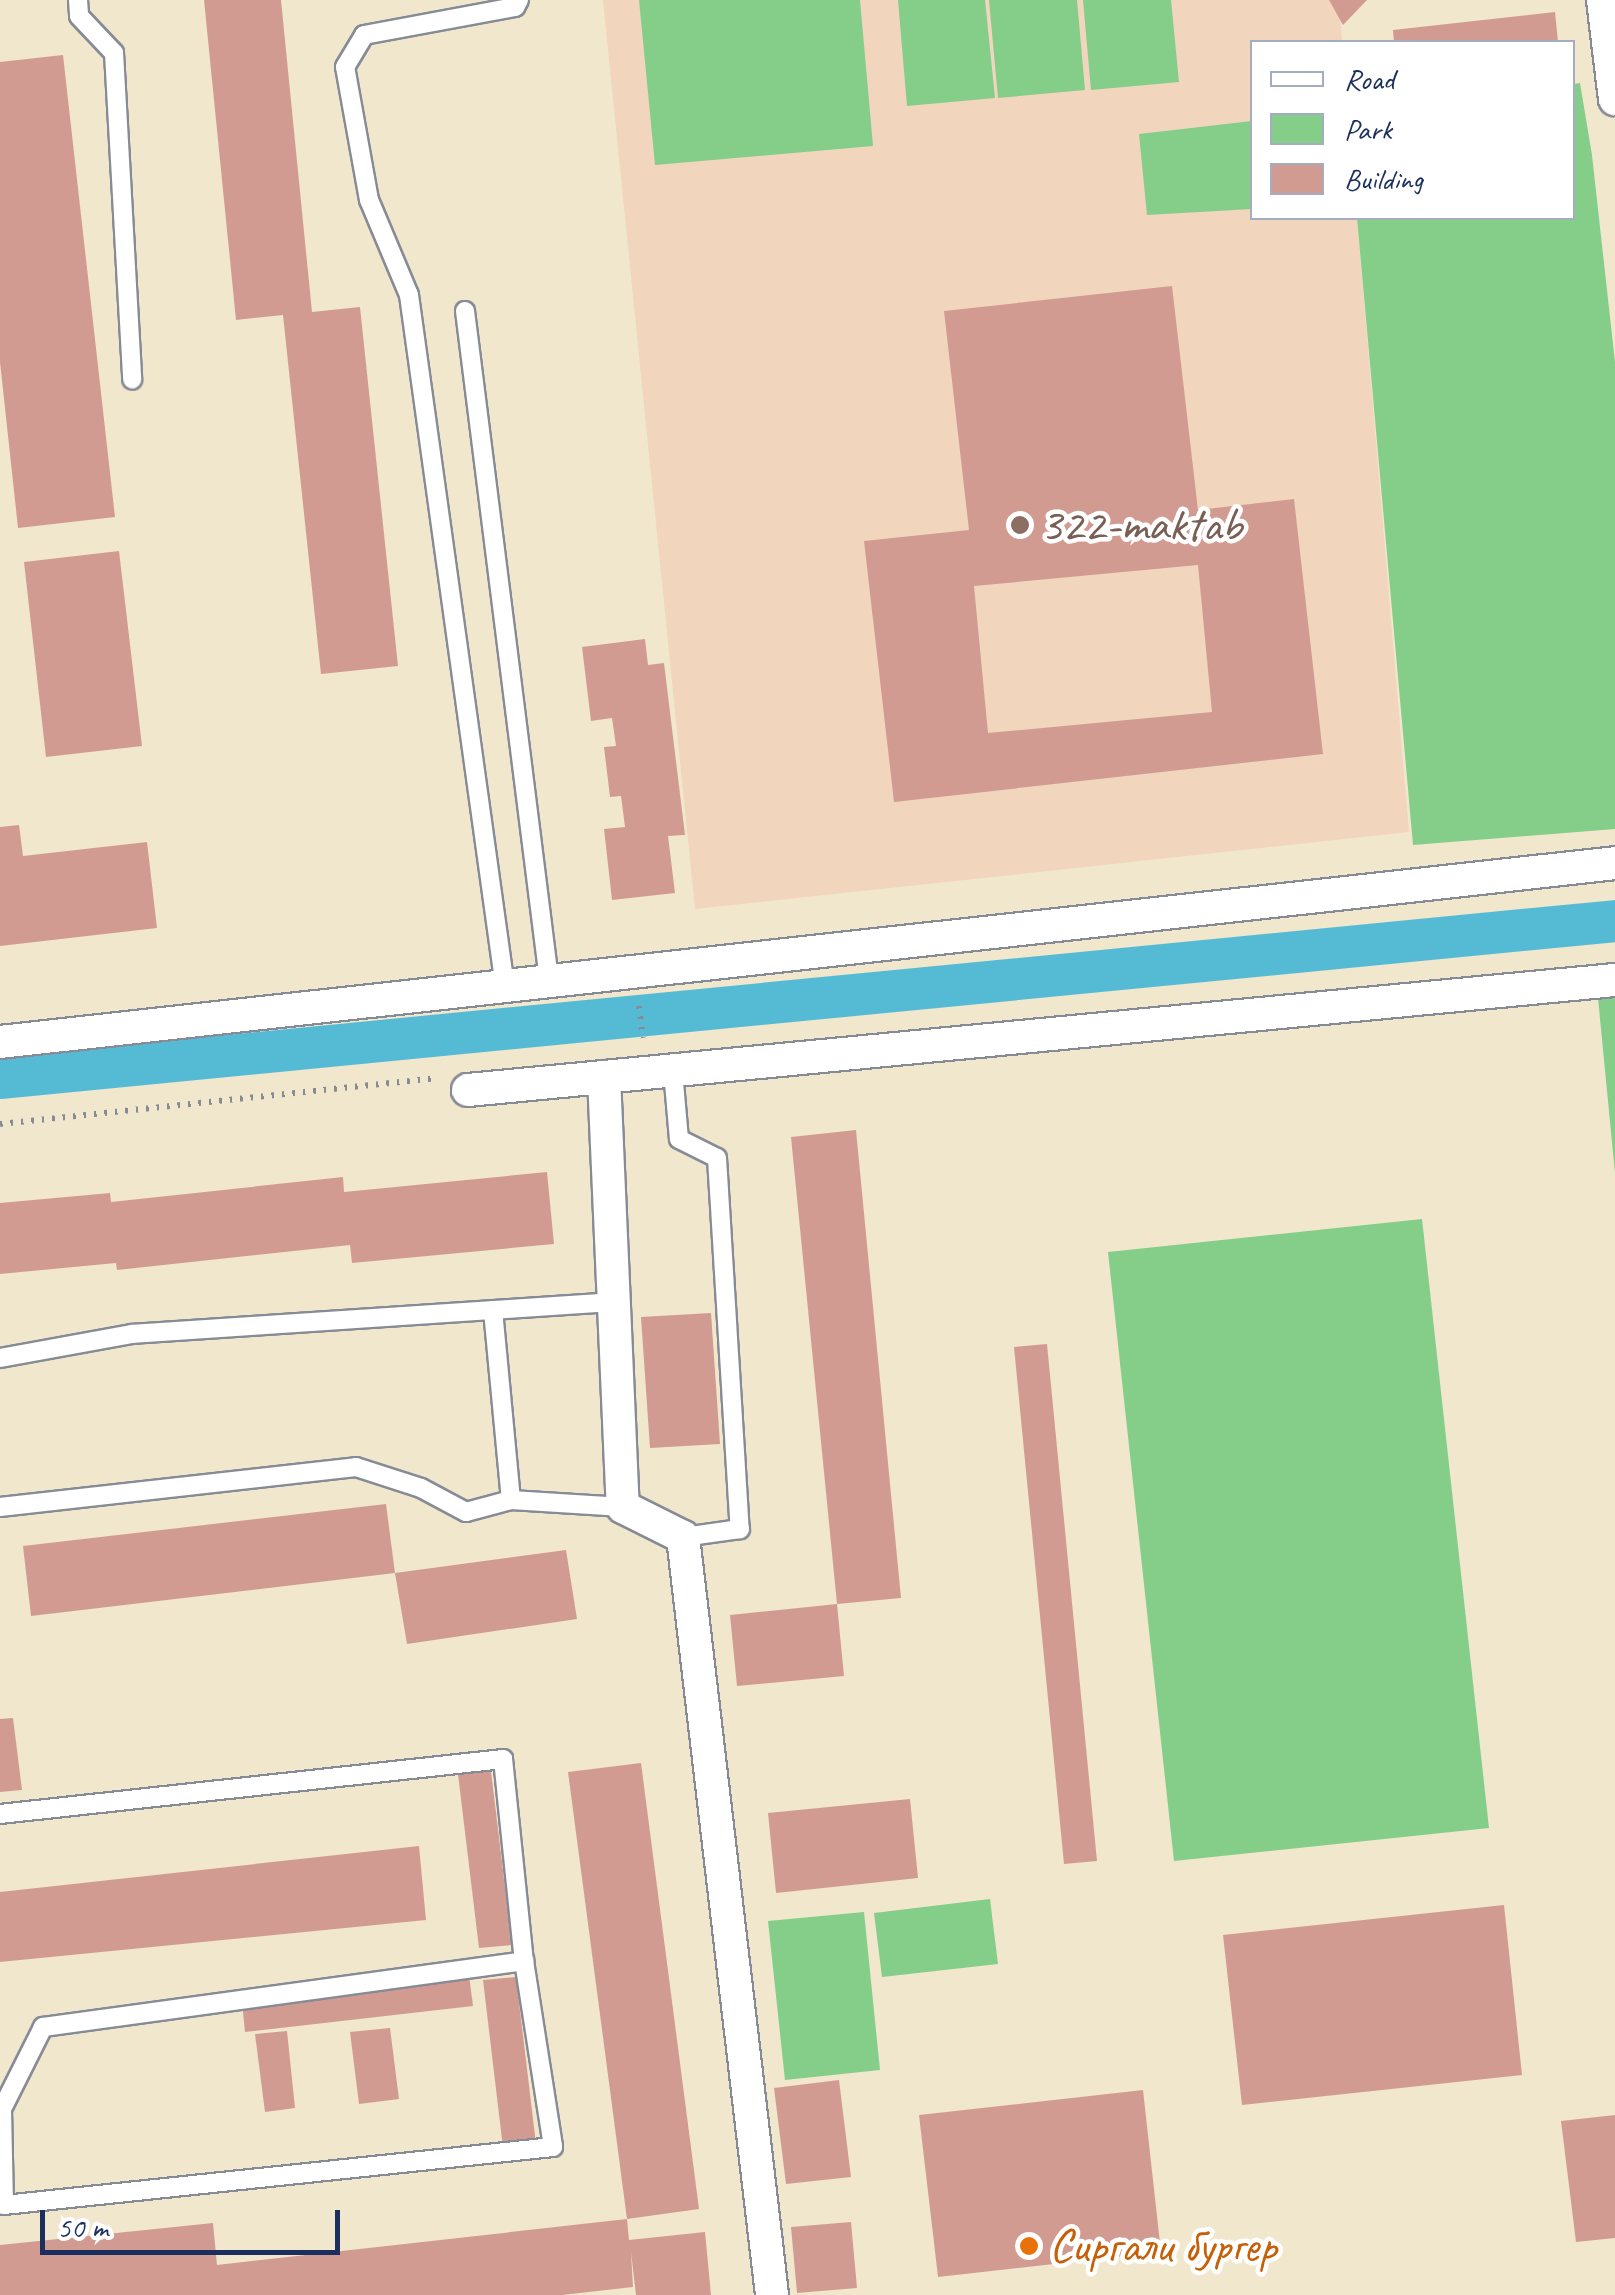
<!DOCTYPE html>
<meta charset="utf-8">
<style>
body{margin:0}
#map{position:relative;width:1615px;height:2295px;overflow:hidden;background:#f1e7cd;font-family:Caveat,sans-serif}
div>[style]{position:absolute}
.built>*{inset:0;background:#f1d5bd}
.green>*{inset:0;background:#84ce8a}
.canal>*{height:42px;margin:-21px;padding:0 21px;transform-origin:21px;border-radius:21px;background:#55bbd4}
.building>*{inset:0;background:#d29b91}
.path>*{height:6px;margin-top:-3px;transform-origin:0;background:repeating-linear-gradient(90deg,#868b96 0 2.5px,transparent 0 10.5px)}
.roads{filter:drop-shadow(2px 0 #868b96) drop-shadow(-2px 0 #868b96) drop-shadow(0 2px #868b96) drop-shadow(0 -2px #868b96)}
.service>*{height:18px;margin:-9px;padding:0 9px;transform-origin:9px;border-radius:9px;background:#fff}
.minor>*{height:32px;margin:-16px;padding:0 16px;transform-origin:16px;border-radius:16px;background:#fff}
.dots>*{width:28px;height:28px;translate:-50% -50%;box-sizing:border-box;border:5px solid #fff;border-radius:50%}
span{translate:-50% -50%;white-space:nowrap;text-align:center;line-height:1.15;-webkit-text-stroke:9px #fff;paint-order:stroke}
.education-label{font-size:48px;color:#785e54}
.left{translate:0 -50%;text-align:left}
.food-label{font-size:48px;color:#c56008}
.legend{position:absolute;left:1250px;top:40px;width:325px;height:180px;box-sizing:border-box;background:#fff;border:2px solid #a4acbf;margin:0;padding:12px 18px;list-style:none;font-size:30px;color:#1b2f5e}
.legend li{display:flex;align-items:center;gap:20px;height:50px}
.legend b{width:50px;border:2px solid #a4acbf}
.scale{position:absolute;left:40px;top:2210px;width:300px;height:45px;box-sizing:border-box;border:5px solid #1b2f5e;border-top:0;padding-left:12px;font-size:30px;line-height:35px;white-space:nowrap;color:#1b2f5e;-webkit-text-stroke:8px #fff;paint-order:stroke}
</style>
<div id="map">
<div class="built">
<div style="clip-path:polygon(603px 0,1339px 0,1342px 42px,1252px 42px,1252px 218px,1357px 218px,1409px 832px,695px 909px)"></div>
</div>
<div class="green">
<div style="clip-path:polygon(639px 0,860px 0,873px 146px,655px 165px)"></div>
<div style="clip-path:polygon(898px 0,985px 0,995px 98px,907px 106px)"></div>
<div style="clip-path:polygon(989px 0,1077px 0,1085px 90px,998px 98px)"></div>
<div style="clip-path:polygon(1083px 0,1171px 0,1179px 82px,1091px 90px)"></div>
<div style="clip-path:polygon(1580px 83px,1592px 155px,1615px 362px,1615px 829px,1413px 845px,1357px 218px,1572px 218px,1573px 84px)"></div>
<div style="clip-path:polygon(1252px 121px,1252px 209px,1147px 215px,1139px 134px)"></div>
<div style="clip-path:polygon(1615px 996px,1615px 1173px,1598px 998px)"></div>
<div style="clip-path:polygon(1422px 1219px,1489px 1828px,1174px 1861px,1108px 1252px)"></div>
<div style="clip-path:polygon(990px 1899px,998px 1964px,882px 1977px,874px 1913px)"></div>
<div style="clip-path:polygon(864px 1912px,880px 2070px,785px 2080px,768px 1921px)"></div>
</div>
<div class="canal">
<div style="left:0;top:1078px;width:1623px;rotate:-5.55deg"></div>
</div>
<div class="building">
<div style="clip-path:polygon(204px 0,281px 0,312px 312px,360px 307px,398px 666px,321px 674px,283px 315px,236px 320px)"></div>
<div style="clip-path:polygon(1329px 0,1367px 0,1343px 25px)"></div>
<div style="clip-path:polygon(1555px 12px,1558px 42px,1394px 42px,1393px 30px)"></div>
<div style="clip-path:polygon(63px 55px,115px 517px,18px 528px,0 362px,0 62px)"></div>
<div style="clip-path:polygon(evenodd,1172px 286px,1198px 510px,1294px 499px,1323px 754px,894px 802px,864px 541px,969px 530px,944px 311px,1172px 286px,1198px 565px,1212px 712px,988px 733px,974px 586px,1198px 565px)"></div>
<div style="clip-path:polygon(119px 551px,142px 746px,46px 757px,24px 562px)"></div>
<div style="clip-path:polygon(645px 639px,648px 665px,664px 663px,685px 835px,668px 836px,675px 893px,612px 900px,604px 829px,625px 827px,621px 796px,610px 797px,604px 747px,616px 746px,612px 718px,591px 721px,582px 647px)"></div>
<div style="clip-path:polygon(19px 825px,23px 856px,147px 842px,157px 928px,0 946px,0 827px)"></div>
<div style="clip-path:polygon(856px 1130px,901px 1598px,837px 1604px,791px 1137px)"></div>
<div style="clip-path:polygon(547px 1172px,554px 1244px,352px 1263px,350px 1245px,117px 1270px,116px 1263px,0 1274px,0 1203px,110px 1193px,111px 1202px,343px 1177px,344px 1192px)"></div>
<div style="clip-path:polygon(711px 1313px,720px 1444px,650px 1448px,641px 1317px)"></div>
<div style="clip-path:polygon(1047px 1344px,1097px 1861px,1064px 1864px,1014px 1347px)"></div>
<div style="clip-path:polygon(386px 1504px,395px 1573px,31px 1616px,23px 1546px)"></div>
<div style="clip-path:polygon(566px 1550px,577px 1619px,407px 1644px,395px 1573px)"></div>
<div style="clip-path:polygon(837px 1604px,844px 1676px,737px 1686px,730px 1615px)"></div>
<div style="clip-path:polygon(13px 1718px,22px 1790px,0 1792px,0 1719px)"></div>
<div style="clip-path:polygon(490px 1763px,512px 1945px,479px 1948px,457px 1766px)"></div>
<div style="clip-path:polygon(641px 1763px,699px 2209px,627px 2219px,568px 1772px)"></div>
<div style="clip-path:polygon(910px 1799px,918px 1878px,776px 1893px,768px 1813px)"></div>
<div style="clip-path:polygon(419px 1846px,426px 1920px,0 1962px,0 1892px)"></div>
<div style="clip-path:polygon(1504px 1905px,1522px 2075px,1242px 2105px,1223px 1935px)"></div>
<div style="clip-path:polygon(469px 1975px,473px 2006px,245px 2032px,242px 2002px)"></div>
<div style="clip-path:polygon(516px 1977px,536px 2144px,503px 2148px,483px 1980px)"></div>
<div style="clip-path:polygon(390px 2028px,399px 2099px,359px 2104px,350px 2032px)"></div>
<div style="clip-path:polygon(287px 2031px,295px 2108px,265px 2112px,255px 2034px)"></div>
<div style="clip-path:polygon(839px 2080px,851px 2177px,786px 2184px,774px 2088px)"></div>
<div style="clip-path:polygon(1143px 2090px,1161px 2252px,938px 2277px,919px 2115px)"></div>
<div style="clip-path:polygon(1615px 2115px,1615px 2238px,1576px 2242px,1561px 2121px)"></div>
<div style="clip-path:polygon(627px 2219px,629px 2240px,705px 2232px,711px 2295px,636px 2295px,631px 2252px,633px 2287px,562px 2295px,0 2295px,0 2245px,213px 2223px,217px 2265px)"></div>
<div style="clip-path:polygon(851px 2222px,857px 2288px,797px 2293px,791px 2227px)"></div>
</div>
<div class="path">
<div style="left:639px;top:1006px;width:32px;rotate:83deg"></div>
<div style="left:0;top:1124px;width:438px;rotate:-6deg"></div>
</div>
<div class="roads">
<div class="service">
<div style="left:78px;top:0;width:16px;rotate:86deg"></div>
<div style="left:79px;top:16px;width:51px;rotate:46.6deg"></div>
<div style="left:114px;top:53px;width:327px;rotate:86.8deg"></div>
<div style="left:465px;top:311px;width:674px;rotate:82.84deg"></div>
<div style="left:505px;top:987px;width:699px;rotate:-97.9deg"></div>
<div style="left:409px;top:295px;width:103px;rotate:-112.8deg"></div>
<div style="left:369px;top:200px;width:135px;rotate:-100.2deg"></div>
<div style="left:345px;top:67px;width:37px;rotate:-59deg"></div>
<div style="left:364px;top:35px;width:154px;rotate:-10.5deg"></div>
<div style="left:515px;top:7px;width:8px;rotate:-60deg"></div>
<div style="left:673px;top:1071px;width:68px;rotate:85deg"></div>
<div style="left:679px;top:1139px;width:42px;rotate:26.6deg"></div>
<div style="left:717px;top:1158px;width:372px;rotate:86.5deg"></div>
<div style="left:740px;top:1529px;width:58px;rotate:172deg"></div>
<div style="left:493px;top:1310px;width:191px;rotate:84.6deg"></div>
<div style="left:0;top:1358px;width:134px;rotate:-10.3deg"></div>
<div style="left:132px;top:1334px;width:483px;rotate:-3.8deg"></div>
<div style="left:0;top:1507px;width:358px;rotate:-6.4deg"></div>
<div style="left:356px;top:1467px;width:68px;rotate:17.9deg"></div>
<div style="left:421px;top:1488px;width:51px;rotate:28.1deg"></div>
<div style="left:466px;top:1512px;width:47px;rotate:-14.9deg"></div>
<div style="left:511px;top:1500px;width:112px;rotate:3.6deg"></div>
<div style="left:0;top:1814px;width:506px;rotate:-6.24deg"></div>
<div style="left:503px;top:1759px;width:203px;rotate:84.1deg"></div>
<div style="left:524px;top:1961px;width:188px;rotate:81.1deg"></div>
<div style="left:553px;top:2147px;width:552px;rotate:173.97deg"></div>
<div style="left:4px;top:2205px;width:96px;rotate:-91.2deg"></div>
<div style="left:2px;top:2109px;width:92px;rotate:-63.4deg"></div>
<div style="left:43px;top:2027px;width:486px;rotate:-7.8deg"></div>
</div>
<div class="minor">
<div style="left:1603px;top:0;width:100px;rotate:83.1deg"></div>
<div style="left:0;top:1042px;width:1625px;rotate:-6.32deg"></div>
<div style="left:604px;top:1077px;width:430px;rotate:87.5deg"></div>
<div style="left:623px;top:1507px;width:67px;rotate:26.6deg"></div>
<div style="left:683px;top:1537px;width:763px;rotate:83.3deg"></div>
<div style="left:468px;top:1090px;width:1152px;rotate:-5.48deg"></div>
</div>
</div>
<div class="dots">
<div style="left:1020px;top:525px;background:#8d6e63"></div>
<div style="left:1029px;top:2246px;background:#e8710a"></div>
</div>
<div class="education-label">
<span class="left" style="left:1040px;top:525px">322-maktab</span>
</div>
<div class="food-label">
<span class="left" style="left:1049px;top:2246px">Сиргали бургер</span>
</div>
<ul class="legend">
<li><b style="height:12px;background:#fff"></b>Road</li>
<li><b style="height:28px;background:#84ce8a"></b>Park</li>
<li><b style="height:28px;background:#d29b91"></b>Building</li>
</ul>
<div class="scale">50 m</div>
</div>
